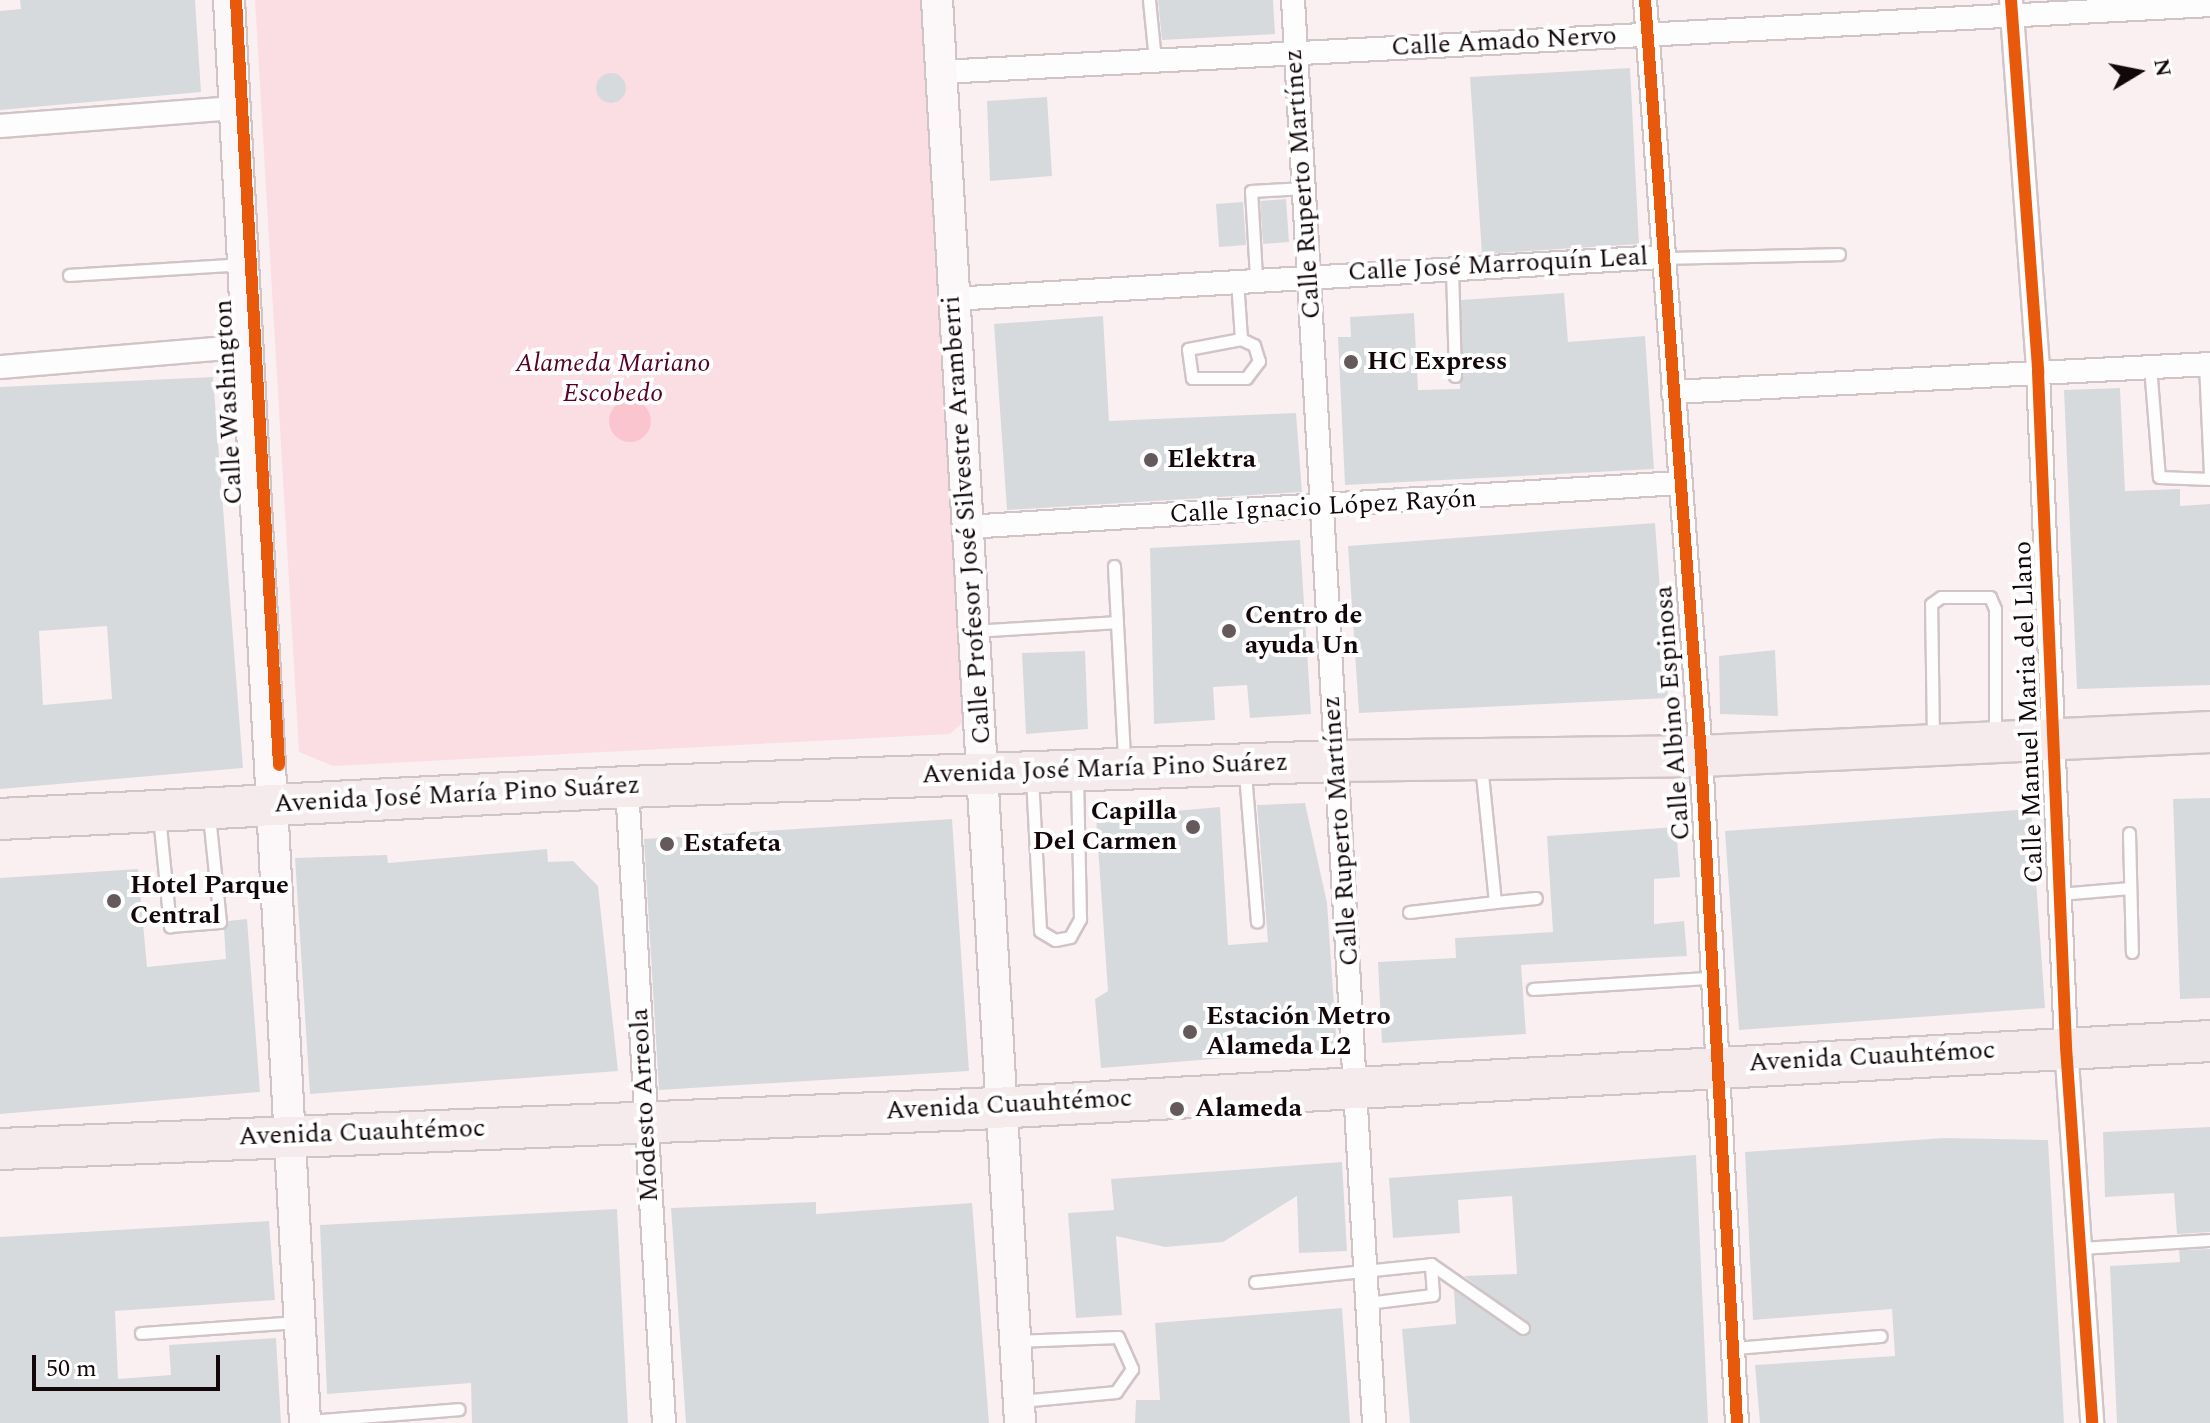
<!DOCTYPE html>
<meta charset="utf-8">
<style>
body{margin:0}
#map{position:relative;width:2210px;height:1423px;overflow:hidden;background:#faf0f2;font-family:Spectral,serif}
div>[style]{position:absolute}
.green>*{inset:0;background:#fbdee4}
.water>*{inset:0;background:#fbc5d0}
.round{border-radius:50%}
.building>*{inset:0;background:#d7dadd}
.roads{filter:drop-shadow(2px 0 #d0c4c7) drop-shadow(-2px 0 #d0c4c7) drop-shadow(0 2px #d0c4c7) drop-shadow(0 -2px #d0c4c7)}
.lane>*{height:11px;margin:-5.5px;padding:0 5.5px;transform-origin:5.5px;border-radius:5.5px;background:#fefdfd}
.street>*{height:22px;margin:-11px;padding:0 11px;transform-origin:11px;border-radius:11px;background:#fefdfd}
.secondary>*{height:30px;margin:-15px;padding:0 15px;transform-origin:15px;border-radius:15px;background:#fcf8f9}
.highway>*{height:40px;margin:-20px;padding:0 20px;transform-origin:20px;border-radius:20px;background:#f5ebed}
.cycleway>*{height:12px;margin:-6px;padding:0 6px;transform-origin:6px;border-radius:6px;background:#e8590c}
.dots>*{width:22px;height:22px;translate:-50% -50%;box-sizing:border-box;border:4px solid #fff;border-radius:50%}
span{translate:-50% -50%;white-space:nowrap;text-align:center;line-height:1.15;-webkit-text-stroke:8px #fff;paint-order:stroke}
.street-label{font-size:26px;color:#13070a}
.poi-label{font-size:26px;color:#13070a;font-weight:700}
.left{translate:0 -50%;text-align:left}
.right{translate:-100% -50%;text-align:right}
.park-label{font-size:26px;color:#570125;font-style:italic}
.north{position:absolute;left:2098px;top:32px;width:80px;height:80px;-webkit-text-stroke:6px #fff;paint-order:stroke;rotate:80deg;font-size:22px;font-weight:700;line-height:32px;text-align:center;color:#13070a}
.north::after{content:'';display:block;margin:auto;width:28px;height:36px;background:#13070a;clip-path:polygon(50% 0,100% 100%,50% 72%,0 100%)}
.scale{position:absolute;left:32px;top:1355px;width:188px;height:36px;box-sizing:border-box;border:4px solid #13070a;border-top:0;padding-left:10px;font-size:24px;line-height:28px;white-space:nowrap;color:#13070a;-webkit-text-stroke:6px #fff;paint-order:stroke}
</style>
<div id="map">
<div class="green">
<div style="clip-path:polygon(255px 0,927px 0,968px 718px,950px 734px,333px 766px,299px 752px)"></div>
</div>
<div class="water">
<div class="round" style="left:609px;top:400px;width:42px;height:42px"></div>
</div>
<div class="building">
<div style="clip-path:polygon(20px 0,195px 0,201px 92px,0 110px,0 11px,21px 9px)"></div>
<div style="clip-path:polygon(1158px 0,1273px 0,1275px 34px,1162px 40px)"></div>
<div style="clip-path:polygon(1630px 68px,1639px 244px,1482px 254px,1470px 77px)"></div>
<div class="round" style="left:596px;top:73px;width:30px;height:30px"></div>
<div style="clip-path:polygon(1047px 97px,1052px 176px,990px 181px,987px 101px)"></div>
<div style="clip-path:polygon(1286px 199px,1289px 242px,1263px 244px,1260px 201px)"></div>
<div style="clip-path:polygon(1243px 202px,1246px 245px,1219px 247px,1216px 204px)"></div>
<div style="clip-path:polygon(1564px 293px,1568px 342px,1645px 336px,1654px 469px,1345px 485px,1338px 337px,1351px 337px,1350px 317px,1414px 313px,1418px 390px,1460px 389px,1461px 300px)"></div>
<div style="clip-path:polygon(1103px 316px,1109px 421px,1296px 413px,1302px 492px,1007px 510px,994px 324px)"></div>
<div style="clip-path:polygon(evenodd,213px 377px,243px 768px,0 789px,0 387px,213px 377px,107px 626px,112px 699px,43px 705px,39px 631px,107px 626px)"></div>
<div style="clip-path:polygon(2120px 388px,2125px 491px,2180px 489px,2180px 506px,2210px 504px,2210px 685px,2077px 689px,2064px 390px)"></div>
<div style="clip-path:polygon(1655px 523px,1668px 698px,1359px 713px,1348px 546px)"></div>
<div style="clip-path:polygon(1300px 540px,1311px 714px,1250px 718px,1247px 685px,1213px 687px,1215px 720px,1154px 724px,1150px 548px)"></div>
<div style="clip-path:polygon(1775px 650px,1778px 716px,1720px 714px,1719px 656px)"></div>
<div style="clip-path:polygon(1085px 651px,1088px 729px,1026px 734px,1022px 653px)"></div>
<div style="clip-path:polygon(2210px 798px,2210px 998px,2180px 999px,2173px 799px)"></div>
<div style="clip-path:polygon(1305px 803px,1327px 903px,1337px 1049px,1101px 1068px,1095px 999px,1108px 991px,1096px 818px,1220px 807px,1228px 945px,1268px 942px,1257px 805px)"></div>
<div style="clip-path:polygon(2031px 809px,2045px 1008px,1739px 1030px,1725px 831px)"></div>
<div style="clip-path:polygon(952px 819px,969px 1071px,659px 1090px,644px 839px)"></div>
<div style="clip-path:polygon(1676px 827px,1680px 877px,1654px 879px,1654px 924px,1684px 921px,1687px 956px,1521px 965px,1526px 1034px,1382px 1043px,1378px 962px,1456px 958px,1455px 938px,1553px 932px,1547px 836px)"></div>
<div style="clip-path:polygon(547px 849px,548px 862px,573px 861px,598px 886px,618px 1071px,310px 1094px,295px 858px,387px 855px,388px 863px)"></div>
<div style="clip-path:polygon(138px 869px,147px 967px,226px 959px,224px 929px,228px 921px,247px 919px,260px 1092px,0 1114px,0 878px)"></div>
<div style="clip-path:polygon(2210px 1127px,2210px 1232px,2177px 1234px,2174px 1193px,2105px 1197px,2103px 1132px)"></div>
<div style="clip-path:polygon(1944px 1138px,2048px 1140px,2064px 1423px,1760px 1423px,1755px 1365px,1895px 1356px,1892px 1309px,1753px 1320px,1745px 1152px)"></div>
<div style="clip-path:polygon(1696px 1155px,1708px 1423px,1410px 1423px,1402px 1329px,1456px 1324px,1454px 1290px,1519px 1335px,1531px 1328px,1464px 1276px,1517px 1274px,1512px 1196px,1458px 1200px,1460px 1233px,1393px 1238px,1389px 1178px)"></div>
<div style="clip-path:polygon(1342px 1162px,1347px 1251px,1299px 1253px,1297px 1196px,1223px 1242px,1165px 1247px,1116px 1236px,1122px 1315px,1076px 1318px,1068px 1213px,1114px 1210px,1111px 1179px)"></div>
<div style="clip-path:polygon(816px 1202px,816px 1214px,972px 1203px,989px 1423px,686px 1423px,671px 1208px)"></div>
<div style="clip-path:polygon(617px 1209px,628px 1423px,472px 1423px,471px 1383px,327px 1394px,320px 1225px)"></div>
<div style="clip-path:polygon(269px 1221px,275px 1300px,115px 1311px,118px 1379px,171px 1375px,169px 1345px,276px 1338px,281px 1423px,0 1423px,0 1237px)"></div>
<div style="clip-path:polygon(2210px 1249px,2210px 1423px,2117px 1423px,2110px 1266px,2180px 1262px,2179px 1250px)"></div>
<div style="clip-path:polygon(1342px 1308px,1350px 1423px,1135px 1423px,1136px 1400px,1160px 1400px,1155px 1323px)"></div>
</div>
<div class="roads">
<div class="lane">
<div style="left:1149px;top:0;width:60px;rotate:84.3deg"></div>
<div style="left:1663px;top:258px;width:176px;rotate:-1.3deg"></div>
<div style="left:1452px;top:268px;width:108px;rotate:88.4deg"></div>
<div style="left:69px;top:275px;width:175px;rotate:-3.6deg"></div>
<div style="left:1256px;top:277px;width:86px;rotate:-93.3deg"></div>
<div style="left:1251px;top:191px;width:53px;rotate:-3.2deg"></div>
<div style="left:1237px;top:280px;width:59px;rotate:86.1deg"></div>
<div style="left:1241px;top:339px;width:14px;rotate:25deg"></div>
<div style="left:1254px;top:345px;width:17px;rotate:73deg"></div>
<div style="left:1259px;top:361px;width:21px;rotate:127deg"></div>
<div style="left:1246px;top:378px;width:54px;rotate:180deg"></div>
<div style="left:1192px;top:378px;width:29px;rotate:-98deg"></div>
<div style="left:1188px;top:349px;width:54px;rotate:-10.7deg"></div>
<div style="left:2205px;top:364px;width:112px;rotate:87.4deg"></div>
<div style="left:2150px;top:366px;width:111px;rotate:85.4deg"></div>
<div style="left:2159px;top:477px;width:51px;rotate:2.2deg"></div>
<div style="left:1114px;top:566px;width:194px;rotate:87deg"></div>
<div style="left:974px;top:631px;width:143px;rotate:-3.6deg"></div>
<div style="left:1933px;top:740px;width:136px;rotate:-90.8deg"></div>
<div style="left:1931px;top:604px;width:12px;rotate:-35deg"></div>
<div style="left:1941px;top:597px;width:49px"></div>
<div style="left:1990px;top:597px;width:13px;rotate:67deg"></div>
<div style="left:1995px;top:609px;width:125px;rotate:90deg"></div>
<div style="left:1245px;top:773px;width:149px;rotate:85.4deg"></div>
<div style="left:1032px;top:777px;width:154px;rotate:87deg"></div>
<div style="left:1040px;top:931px;width:17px;rotate:31deg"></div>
<div style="left:1055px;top:940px;width:15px;rotate:-11deg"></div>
<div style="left:1070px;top:937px;width:21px;rotate:-61deg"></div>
<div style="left:1080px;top:919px;width:142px;rotate:-91.2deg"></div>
<div style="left:159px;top:816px;width:111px;rotate:84.3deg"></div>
<div style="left:170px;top:926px;width:50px;rotate:-4.6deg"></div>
<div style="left:220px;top:922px;width:107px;rotate:-95.9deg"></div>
<div style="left:2129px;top:833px;width:119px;rotate:88.6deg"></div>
<div style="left:2059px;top:894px;width:71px;rotate:-4.8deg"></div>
<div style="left:1495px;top:902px;width:41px;rotate:-5.6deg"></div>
<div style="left:1409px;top:912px;width:87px;rotate:-6.6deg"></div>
<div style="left:1495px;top:902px;width:139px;rotate:-95.8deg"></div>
<div style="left:1533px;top:989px;width:176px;rotate:-3.6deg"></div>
<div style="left:2082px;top:1248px;width:128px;rotate:-3.6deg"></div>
<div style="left:1255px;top:1282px;width:177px;rotate:-5.8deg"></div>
<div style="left:1431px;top:1264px;width:112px;rotate:34.8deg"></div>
<div style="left:1367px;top:1303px;width:66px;rotate:-6.9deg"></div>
<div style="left:1433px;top:1295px;width:31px;rotate:-94deg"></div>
<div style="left:141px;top:1333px;width:159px;rotate:-4deg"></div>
<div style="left:1015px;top:1341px;width:103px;rotate:-2.2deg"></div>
<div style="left:1118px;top:1337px;width:35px;rotate:66deg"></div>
<div style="left:1132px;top:1369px;width:28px;rotate:125deg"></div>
<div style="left:1116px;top:1392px;width:96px;rotate:174.6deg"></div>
<div style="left:1734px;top:1348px;width:147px;rotate:-4.7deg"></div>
<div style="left:308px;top:1421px;width:151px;rotate:-4.5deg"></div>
</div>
<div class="street">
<div style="left:1293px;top:0;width:1425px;rotate:86.74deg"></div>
<div style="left:1645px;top:0;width:758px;rotate:85.76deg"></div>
<div style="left:1701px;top:756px;width:668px;rotate:86.91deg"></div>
<div style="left:2011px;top:0;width:373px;rotate:85.8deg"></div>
<div style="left:2038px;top:372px;width:676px;rotate:87.62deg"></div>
<div style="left:2066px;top:1047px;width:377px;rotate:86deg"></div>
<div style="left:941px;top:72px;width:1271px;rotate:-3.02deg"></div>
<div style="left:0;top:126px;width:237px;rotate:-4.4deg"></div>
<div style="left:952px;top:299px;width:711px;rotate:-3.39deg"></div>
<div style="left:0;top:367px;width:249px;rotate:-4.8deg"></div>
<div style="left:1673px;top:392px;width:538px;rotate:-2.98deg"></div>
<div style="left:966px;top:527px;width:714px;rotate:-3.53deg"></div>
<div style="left:627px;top:787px;width:637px;rotate:86.67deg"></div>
</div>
<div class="secondary">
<div style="left:229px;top:0;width:1425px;rotate:86.94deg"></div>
<div style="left:937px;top:0;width:1425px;rotate:86.66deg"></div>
</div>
<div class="highway">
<div style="left:0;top:819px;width:628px;rotate:-2.92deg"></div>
<div style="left:627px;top:787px;width:709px;rotate:-2.1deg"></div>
<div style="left:1336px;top:761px;width:365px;rotate:-0.8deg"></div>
<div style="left:1701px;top:756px;width:510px;rotate:-2.7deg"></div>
<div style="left:0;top:1149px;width:976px;rotate:-2.35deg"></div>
<div style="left:975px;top:1109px;width:1237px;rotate:-3.15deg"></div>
</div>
</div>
<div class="cycleway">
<div style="left:236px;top:0;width:766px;rotate:86.78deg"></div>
<div style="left:1645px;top:0;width:758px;rotate:85.76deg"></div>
<div style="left:1701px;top:756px;width:668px;rotate:86.91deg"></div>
<div style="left:2011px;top:0;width:373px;rotate:85.8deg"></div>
<div style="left:2038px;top:372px;width:676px;rotate:87.62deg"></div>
<div style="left:2066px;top:1047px;width:377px;rotate:86deg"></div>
</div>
<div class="dots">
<div style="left:1351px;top:362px;background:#64595b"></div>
<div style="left:1151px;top:460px;background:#64595b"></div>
<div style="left:1229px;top:631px;background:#64595b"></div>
<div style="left:1193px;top:827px;background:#64595b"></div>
<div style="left:667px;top:844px;background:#64595b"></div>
<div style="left:114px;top:901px;background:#64595b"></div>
<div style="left:1190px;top:1032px;background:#64595b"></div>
<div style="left:1177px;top:1109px;background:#64595b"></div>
</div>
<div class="street-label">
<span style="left:1504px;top:42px;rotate:-3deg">Calle Amado Nervo</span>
<span style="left:1303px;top:184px;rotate:-94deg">Calle Ruperto Martínez</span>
<span style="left:1498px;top:265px;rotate:-3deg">Calle José Marroquín Leal</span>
<span style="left:229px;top:402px;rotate:-93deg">Calle Washington</span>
<span style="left:1323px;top:507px;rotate:-3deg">Calle Ignacio López Rayón</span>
<span style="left:967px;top:520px;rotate:-94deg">Calle Profesor José Silvestre Aramberri</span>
<span style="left:2029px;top:712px;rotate:-92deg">Calle Manuel Maria del Llano</span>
<span style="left:1673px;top:713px;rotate:-94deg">Calle Albino Espinosa</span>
<span style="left:1105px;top:769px;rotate:-2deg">Avenida José María Pino Suárez</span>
<span style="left:457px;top:795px;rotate:-3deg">Avenida José María Pino Suárez</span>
<span style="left:1341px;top:831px;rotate:-94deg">Calle Ruperto Martínez</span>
<span style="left:1872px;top:1057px;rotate:-3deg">Avenida Cuauhtémoc</span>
<span style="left:645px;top:1105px;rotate:-93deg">Modesto Arreola</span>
<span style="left:1009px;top:1105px;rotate:-3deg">Avenida Cuauhtémoc</span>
<span style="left:362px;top:1133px;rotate:-2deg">Avenida Cuauhtémoc</span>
</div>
<div class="poi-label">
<span class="left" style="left:1367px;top:362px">HC Express</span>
<span class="left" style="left:1167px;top:460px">Elektra</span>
<span class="left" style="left:1245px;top:631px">Centro de<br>ayuda Un</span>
<span class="right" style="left:1177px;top:827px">Capilla<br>Del Carmen</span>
<span class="left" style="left:683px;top:844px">Estafeta</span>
<span class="left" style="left:130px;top:901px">Hotel Parque<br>Central</span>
<span class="left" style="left:1206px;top:1032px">Estación Metro<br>Alameda L2</span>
<span class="left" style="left:1195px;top:1109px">Alameda</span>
</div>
<div class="park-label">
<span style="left:613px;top:379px">Alameda Mariano<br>Escobedo</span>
</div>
<div class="north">N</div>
<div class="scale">50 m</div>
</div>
